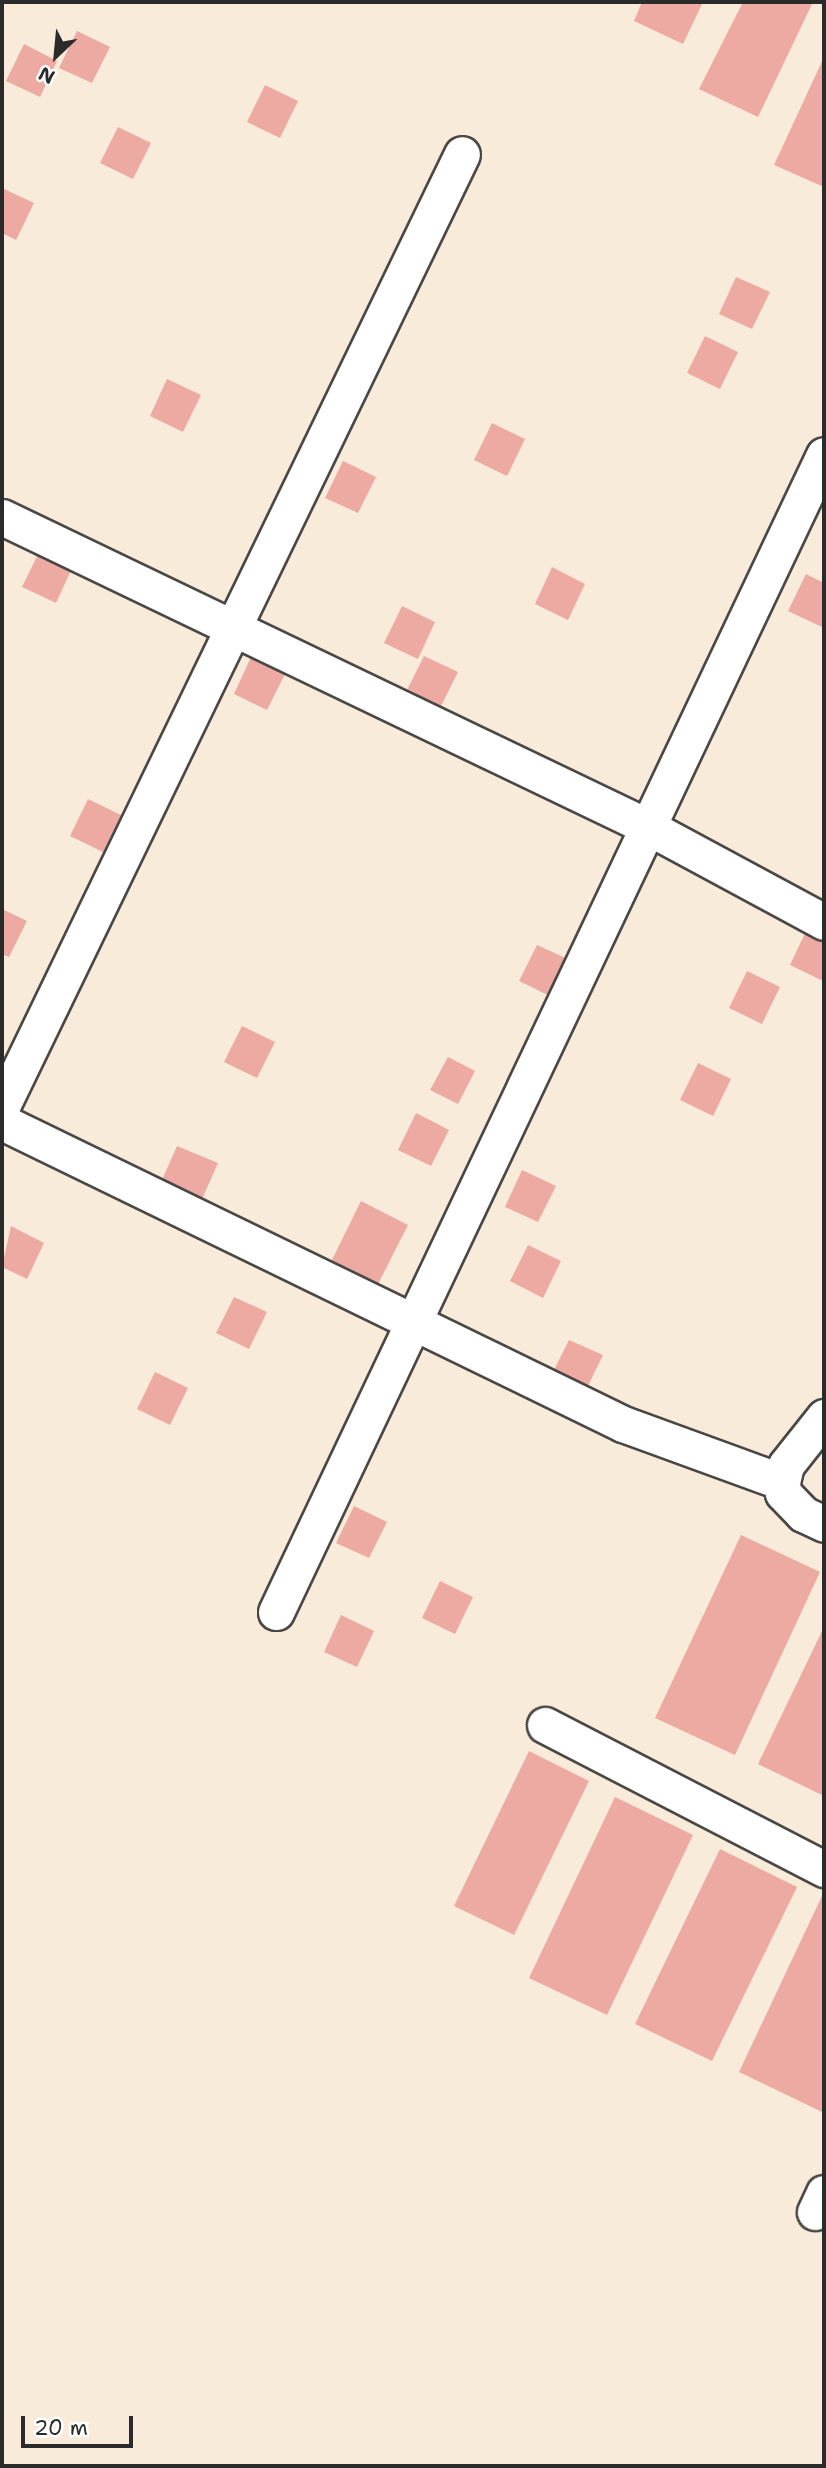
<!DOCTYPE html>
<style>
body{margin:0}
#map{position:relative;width:826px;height:2468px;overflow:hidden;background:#f8ebda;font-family:"Shantell Sans",sans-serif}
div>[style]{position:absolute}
.building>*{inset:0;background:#ecaaa2}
.roads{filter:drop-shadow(2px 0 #4a4845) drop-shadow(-2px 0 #4a4845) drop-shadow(0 2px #4a4845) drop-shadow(0 -2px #4a4845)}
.street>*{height:35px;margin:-17.5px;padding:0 17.5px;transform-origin:17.5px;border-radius:17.5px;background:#fff}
span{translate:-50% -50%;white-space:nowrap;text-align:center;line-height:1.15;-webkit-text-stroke:7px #fff;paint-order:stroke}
.frame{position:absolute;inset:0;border:4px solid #2b2b2b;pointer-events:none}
.north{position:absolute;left:21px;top:21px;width:70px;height:70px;-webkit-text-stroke:5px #fff;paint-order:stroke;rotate:206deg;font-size:19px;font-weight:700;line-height:28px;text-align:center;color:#2b2b2b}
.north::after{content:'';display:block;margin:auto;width:24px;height:32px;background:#2b2b2b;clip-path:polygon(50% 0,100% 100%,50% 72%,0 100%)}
.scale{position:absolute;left:21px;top:2416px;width:112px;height:32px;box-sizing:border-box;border:4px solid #2b2b2b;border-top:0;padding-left:9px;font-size:21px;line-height:24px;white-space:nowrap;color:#2b2b2b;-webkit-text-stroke:5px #fff;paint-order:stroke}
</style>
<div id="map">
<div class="building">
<div style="clip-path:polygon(642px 2px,703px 2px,683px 44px,634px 21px)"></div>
<div style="clip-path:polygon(743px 2px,813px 2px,758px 117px,699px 89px)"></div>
<div style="clip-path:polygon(77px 31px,110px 47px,92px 83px,59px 68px)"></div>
<div style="clip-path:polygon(24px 44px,57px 61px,40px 97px,6px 81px)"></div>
<div style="clip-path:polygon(824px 57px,824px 187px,774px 165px)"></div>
<div style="clip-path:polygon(265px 85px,298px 101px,280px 138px,247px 122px)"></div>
<div style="clip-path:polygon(118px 127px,151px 143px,133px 179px,100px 163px)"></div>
<div style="clip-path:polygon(2px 188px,34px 203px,16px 240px,2px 233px)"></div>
<div style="clip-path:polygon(736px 277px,770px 292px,752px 329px,719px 314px)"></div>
<div style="clip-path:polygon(705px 336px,738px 352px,720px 389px,687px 373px)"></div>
<div style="clip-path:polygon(167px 379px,201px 395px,183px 432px,150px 416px)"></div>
<div style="clip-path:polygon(492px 423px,525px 439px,507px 476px,474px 460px)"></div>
<div style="clip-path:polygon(343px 461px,376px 477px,358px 513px,325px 498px)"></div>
<div style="clip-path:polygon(40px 550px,73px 566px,56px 603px,22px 587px)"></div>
<div style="clip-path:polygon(552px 567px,585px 584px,568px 620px,535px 604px)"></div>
<div style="clip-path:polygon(806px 574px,824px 583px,822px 627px,788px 611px)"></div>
<div style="clip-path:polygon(402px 606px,435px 622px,418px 659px,384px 643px)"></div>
<div style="clip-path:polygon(424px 656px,458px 672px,440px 708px,406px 692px)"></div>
<div style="clip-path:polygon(251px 657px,285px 674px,267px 710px,234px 694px)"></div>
<div style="clip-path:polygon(88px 799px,121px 815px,103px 852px,70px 836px)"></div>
<div style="clip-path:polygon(2px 909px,27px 921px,9px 957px,2px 954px)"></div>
<div style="clip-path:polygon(807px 929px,824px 937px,823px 981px,790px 965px)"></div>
<div style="clip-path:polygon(537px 945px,570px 960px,552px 997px,519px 981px)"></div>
<div style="clip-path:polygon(747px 971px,780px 987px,762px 1024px,729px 1008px)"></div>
<div style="clip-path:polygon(242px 1026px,275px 1042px,257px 1078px,224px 1062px)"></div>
<div style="clip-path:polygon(448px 1057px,475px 1071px,458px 1104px,430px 1090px)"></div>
<div style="clip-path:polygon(698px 1063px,731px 1079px,713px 1116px,680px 1100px)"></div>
<div style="clip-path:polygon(416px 1113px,449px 1130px,431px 1166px,398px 1150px)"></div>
<div style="clip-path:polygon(177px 1146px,218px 1163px,199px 1206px,158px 1189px)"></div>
<div style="clip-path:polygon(522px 1170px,556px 1186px,538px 1222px,505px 1207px)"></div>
<div style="clip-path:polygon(361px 1201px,408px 1225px,375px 1290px,329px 1266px)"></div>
<div style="clip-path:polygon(11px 1226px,44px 1243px,27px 1279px,2px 1267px)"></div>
<div style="clip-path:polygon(528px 1245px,561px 1261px,543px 1298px,510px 1281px)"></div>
<div style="clip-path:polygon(234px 1297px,267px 1312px,249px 1349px,216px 1333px)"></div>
<div style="clip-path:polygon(569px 1340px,603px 1355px,585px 1392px,551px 1376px)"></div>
<div style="clip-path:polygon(155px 1372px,188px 1388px,170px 1425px,137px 1409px)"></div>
<div style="clip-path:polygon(354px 1506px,387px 1522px,369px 1558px,336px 1543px)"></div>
<div style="clip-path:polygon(741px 1535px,820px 1572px,735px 1755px,655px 1718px)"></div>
<div style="clip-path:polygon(440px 1581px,473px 1597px,455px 1634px,422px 1618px)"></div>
<div style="clip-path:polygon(341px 1615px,374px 1631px,357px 1667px,324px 1652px)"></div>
<div style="clip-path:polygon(824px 1627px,824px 1796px,758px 1764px)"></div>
<div style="clip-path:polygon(529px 1751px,589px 1781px,514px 1935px,454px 1906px)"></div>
<div style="clip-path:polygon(615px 1797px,693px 1835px,607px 2015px,529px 1978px)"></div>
<div style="clip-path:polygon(720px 1849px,797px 1887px,712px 2061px,635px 2024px)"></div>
<div style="clip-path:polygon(822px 1896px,824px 2107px,822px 2112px,739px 2072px)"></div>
</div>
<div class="roads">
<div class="street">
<div style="left:2px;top:517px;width:714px;rotate:25.63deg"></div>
<div style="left:646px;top:826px;width:202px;rotate:28.3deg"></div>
<div style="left:2px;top:1106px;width:1057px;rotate:-64.21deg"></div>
<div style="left:2px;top:1122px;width:691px;rotate:25.93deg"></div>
<div style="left:623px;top:1424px;width:169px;rotate:20deg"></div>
<div style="left:824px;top:1417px;width:61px;rotate:128.4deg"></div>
<div style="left:786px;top:1465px;width:17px;rotate:103deg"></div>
<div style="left:782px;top:1482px;width:11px;rotate:85deg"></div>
<div style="left:783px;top:1493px;width:29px;rotate:46deg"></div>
<div style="left:803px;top:1514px;width:23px;rotate:25deg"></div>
<div style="left:276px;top:1612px;width:1280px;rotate:-64.66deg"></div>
<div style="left:545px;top:1725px;width:314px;rotate:27.3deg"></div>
<div style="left:815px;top:2212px;width:21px;rotate:-65deg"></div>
</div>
</div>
<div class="frame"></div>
<div class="north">N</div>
<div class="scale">20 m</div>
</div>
